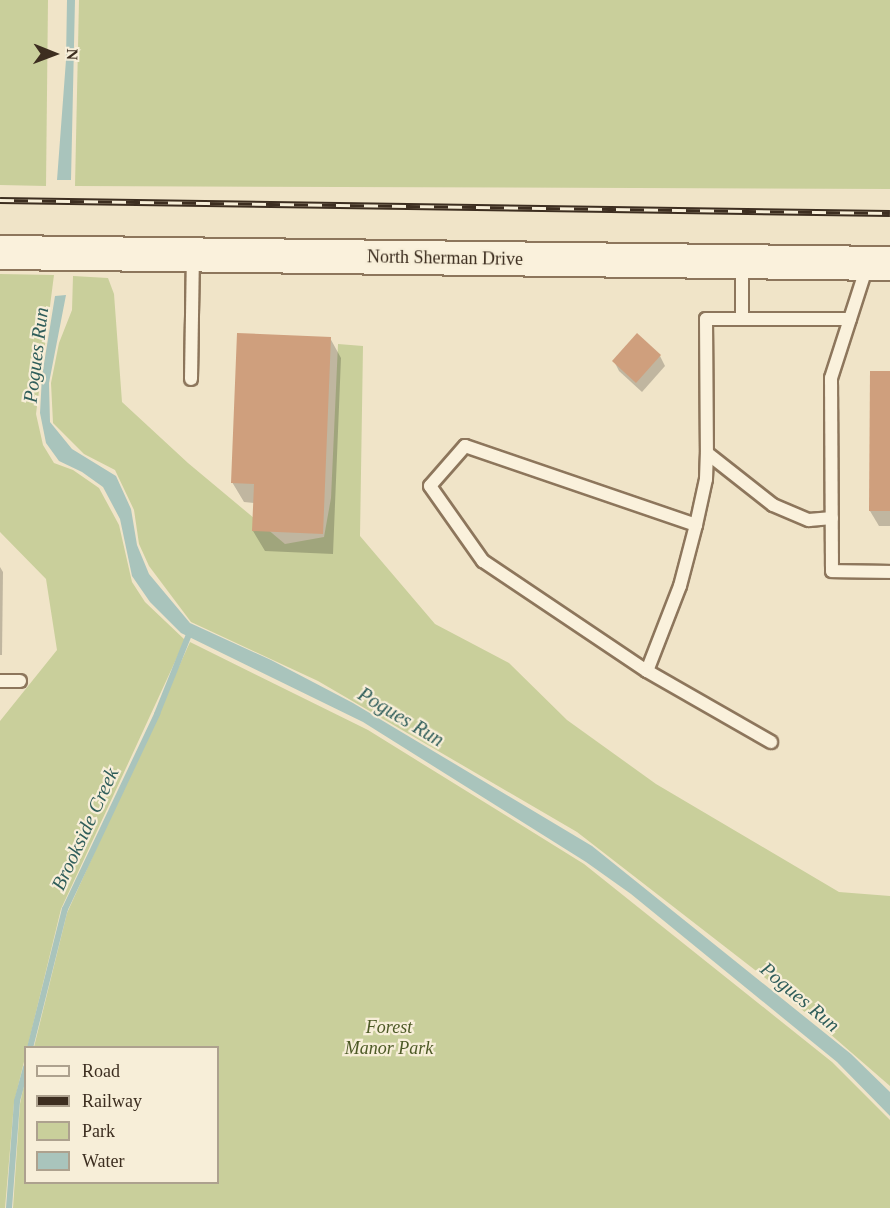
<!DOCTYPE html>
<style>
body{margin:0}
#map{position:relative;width:890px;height:1208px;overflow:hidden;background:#f0e4c8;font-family:Georgia,serif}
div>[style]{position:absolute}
.green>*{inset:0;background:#c9cf9b}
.water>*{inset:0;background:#a9c4bc}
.shadow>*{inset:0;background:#0003}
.stream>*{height:6px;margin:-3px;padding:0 3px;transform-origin:3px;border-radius:3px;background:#a9c4bc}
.building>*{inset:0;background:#cf9f7d}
.roads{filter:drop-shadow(2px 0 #8d765c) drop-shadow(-2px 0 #8d765c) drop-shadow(0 2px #8d765c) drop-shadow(0 -2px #8d765c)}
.lane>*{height:12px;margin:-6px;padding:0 6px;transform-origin:6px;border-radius:6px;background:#faf1dc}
.secondary>*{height:33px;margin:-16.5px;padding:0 16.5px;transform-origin:16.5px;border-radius:16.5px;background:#faf1dc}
.rail>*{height:7px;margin-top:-3.5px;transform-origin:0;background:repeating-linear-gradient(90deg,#f7eed8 0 14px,#3d2e20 0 28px);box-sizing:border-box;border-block:2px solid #3d2e20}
span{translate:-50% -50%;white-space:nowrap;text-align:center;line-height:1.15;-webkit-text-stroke:4.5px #f7eed8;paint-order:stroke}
.street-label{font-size:18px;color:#3d2e20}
.park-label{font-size:18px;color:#4d5a26;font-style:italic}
.water-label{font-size:20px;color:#2f5d5a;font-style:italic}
.legend{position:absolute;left:24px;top:1046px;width:195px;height:138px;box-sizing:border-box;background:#f7eed8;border:2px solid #ada18e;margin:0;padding:8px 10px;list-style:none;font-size:18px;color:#3d2e20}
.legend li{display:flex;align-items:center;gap:12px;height:30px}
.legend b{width:30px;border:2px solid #ada18e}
.north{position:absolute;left:24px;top:24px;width:60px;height:60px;-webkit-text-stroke:4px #f7eed8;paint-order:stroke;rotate:91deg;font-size:16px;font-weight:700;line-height:24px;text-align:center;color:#3d2e20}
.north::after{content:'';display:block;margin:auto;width:21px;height:27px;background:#3d2e20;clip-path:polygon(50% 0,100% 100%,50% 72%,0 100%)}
</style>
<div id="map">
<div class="green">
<div style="clip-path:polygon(0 0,48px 0,46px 186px,0 185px)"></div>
<div style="clip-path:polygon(79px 0,890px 0,890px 189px,75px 186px)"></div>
<div style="clip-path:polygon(0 274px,54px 275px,36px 414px,43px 445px,54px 463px,73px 470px,99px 488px,119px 525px,132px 582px,145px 602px,185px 640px,61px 909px,14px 1103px,5px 1208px,0 1208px,0 721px,57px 650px,46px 579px,0 532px)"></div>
<div style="clip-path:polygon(73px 276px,108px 278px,114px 294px,122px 402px,188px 463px,285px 544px,324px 537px,331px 498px,338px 344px,363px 346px,360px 536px,435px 624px,509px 663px,567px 720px,656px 784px,839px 892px,890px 896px,890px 1086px,769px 981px,577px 832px,318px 681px,191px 622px,149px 566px,139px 544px,134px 510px,115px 470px,84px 454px,53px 423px,51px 383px,59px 343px,72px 310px)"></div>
<div style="clip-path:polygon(190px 642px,368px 730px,584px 864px,832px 1062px,890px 1120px,890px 1208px,13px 1208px,20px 1104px,25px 1080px,26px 1182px,218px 1182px,218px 1048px,34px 1047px,67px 913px)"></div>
</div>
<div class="water">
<div style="clip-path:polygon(67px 0,75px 0,71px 180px,57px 180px,66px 60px)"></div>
<div style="clip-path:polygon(66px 295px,49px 383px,50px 422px,72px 449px,116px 476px,131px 509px,137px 545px,149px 574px,190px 623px,271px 660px,353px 703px,592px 846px,851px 1054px,890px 1092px,890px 1116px,837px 1062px,631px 894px,586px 862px,363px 722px,181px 633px,150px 602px,132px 576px,120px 519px,103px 487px,82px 472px,59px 461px,46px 443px,40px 413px,42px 376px,55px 296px)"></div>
</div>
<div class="shadow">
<div style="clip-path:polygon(330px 338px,341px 358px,333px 554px,265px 551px,253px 531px,254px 503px,244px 502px,232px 482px)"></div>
<div style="clip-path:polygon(660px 356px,665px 366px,642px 392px,619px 371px,614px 361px)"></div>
<div style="clip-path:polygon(890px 372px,890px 526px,879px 526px,870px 511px)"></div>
<div style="clip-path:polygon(0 567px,3px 572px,2px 655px,0 655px)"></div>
</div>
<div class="stream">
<div style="left:30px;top:1048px;width:143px;rotate:-75.9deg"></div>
<div style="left:65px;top:909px;width:216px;rotate:-64.7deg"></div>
<div style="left:157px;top:714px;width:88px;rotate:-68.1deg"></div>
<div style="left:9px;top:1208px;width:107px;rotate:-85.7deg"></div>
<div style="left:17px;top:1101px;width:35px;rotate:-75deg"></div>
</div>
<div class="building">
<div style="clip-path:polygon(237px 333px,331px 337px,323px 534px,252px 531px,254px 484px,231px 483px)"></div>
<div style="clip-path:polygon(637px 333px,661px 355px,636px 383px,612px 361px)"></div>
<div style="clip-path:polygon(870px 371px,890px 371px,890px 511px,869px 511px)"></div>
</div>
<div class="roads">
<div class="lane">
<div style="left:742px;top:262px;width:57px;rotate:90deg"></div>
<div style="left:742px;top:319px;width:108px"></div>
<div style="left:868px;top:263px;width:121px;rotate:107.8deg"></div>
<div style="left:831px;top:378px;width:193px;rotate:89.7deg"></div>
<div style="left:832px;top:571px;width:58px;rotate:1deg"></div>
<div style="left:742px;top:319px;width:36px;rotate:180deg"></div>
<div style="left:706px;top:319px;width:134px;rotate:89.6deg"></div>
<div style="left:707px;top:453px;width:84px;rotate:38.2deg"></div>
<div style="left:773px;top:505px;width:39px;rotate:23deg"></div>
<div style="left:809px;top:520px;width:23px;rotate:-5deg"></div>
<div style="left:191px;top:379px;width:123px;rotate:-89.1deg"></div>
<div style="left:696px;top:525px;width:244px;rotate:-161.1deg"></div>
<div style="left:465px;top:446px;width:53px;rotate:131.2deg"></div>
<div style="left:430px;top:486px;width:92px;rotate:54.8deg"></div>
<div style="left:483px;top:561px;width:197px;rotate:33.9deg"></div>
<div style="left:647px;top:671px;width:91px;rotate:-68.8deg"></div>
<div style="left:680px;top:586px;width:63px;rotate:-75.3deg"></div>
<div style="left:696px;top:525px;width:47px;rotate:-77.7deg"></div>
<div style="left:706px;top:479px;width:26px;rotate:-88deg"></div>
<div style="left:647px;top:671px;width:143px;rotate:29.8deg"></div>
<div style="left:0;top:681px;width:20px"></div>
</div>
<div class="secondary">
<div style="left:0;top:252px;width:890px;rotate:0.71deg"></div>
</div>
</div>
<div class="rail">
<div style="left:0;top:200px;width:890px;rotate:0.84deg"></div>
</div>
<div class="street-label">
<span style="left:445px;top:258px;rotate:1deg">North Sherman Drive</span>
</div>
<div class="park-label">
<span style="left:389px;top:1038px">Forest<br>Manor Park</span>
</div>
<div class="water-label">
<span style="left:36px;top:355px;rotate:-83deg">Pogues Run</span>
<span style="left:401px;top:717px;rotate:31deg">Pogues Run</span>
<span style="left:85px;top:829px;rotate:-65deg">Brookside Creek</span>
<span style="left:800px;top:997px;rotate:40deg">Pogues Run</span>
</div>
<ul class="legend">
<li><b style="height:8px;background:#faf1dc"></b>Road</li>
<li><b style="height:8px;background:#3d2e20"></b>Railway</li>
<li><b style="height:16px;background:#c9cf9b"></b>Park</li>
<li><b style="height:16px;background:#a9c4bc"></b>Water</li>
</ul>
<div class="north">N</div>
</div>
